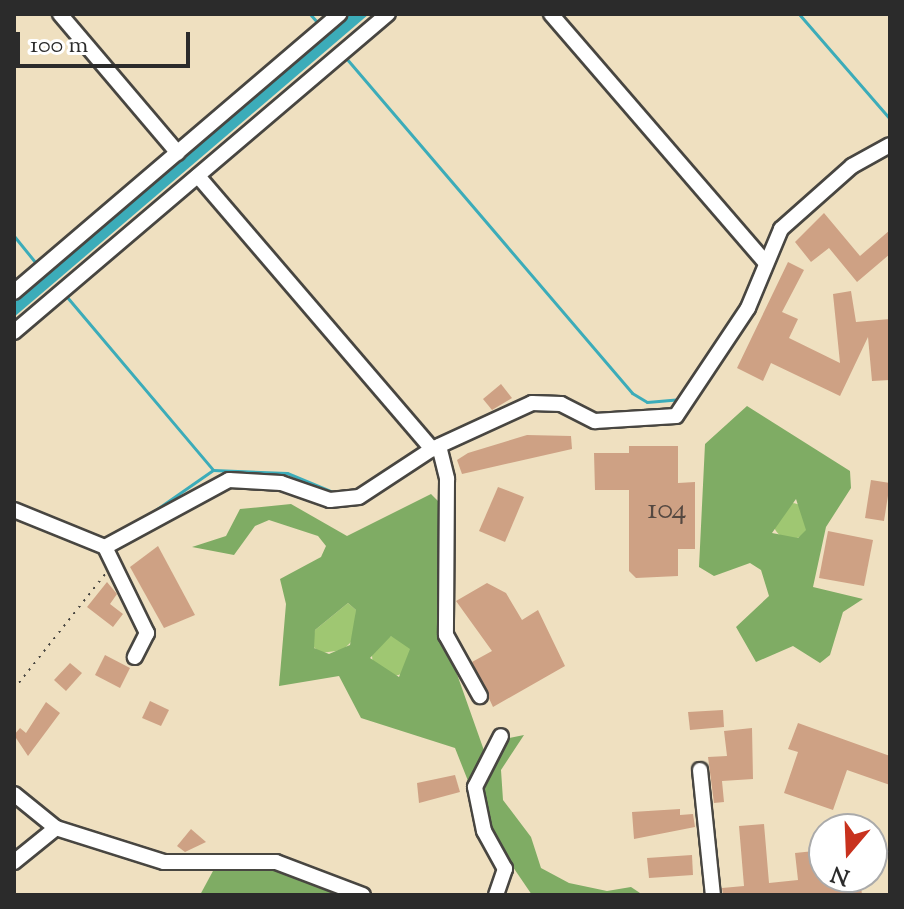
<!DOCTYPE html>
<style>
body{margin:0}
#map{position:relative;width:904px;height:909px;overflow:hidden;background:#efe0c0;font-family:"Sorts Mill Goudy",serif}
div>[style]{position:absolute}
.green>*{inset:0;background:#9fc772}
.round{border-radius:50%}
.forest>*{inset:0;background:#7fac64}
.water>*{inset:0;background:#3cacb9}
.stream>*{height:3px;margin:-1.5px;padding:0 1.5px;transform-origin:1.5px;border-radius:1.5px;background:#3cacb9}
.building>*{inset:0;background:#cea184}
.path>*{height:2px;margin-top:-1px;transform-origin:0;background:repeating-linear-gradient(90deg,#484641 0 2px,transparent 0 8px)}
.roads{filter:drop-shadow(2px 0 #484641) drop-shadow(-2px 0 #484641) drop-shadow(0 2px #484641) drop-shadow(0 -2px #484641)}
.minor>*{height:14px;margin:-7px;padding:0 7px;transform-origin:7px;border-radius:7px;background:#fff}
span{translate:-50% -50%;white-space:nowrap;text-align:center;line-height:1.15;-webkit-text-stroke:8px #fff;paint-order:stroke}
.number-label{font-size:30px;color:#544841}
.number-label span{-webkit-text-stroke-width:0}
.frame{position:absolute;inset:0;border:16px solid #2b2b2b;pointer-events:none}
.north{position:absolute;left:808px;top:813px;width:80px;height:80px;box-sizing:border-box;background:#fff;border:2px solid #aaa;border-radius:50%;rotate:199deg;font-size:22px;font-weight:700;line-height:32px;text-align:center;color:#2b2b2b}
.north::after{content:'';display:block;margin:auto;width:28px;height:36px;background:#c8321e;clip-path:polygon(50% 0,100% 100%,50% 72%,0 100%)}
.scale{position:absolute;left:16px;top:32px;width:174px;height:36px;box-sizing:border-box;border:4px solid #2b2b2b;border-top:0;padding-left:10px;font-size:24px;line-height:28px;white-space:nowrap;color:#2b2b2b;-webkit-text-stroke:6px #fff;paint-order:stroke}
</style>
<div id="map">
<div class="green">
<div class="round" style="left:773px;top:503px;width:36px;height:36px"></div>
<div style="clip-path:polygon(348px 603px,356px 610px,355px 638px,343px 650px,321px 653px,311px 645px,315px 630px)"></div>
<div class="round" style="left:372px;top:636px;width:40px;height:40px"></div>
</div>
<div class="forest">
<div style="clip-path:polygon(evenodd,747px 406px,850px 471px,851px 488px,826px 527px,813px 587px,863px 599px,843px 612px,830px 655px,820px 663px,793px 646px,756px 662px,736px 627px,769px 596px,761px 570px,750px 563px,714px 576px,699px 567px,705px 444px,747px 406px,796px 499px,806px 530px,798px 538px,772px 533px,796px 499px)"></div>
<div style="clip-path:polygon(evenodd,431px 494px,440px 503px,452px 660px,487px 759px,499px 740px,524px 735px,501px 770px,503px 800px,531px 837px,541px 868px,569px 883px,607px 891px,631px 887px,643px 895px,532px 895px,487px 829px,455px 748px,361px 718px,339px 676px,279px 686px,286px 604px,280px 579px,321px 557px,326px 546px,318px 536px,269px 520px,255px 526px,234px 555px,192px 547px,226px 536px,240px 509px,291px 504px,347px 536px,431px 494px,348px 603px,356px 610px,350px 645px,329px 654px,314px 648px,315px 630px,348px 603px,431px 494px,391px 636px,410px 649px,399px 677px,370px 658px,391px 636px)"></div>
<div style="clip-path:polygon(262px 866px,287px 867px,356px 895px,200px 895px,213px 871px)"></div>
</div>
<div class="water">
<div style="clip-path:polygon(350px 14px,369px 14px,14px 317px,14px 303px)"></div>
</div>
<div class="stream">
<div style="left:310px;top:14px;width:9px;rotate:49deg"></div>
<div style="left:799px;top:14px;width:139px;rotate:49.1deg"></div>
<div style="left:346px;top:58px;width:440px;rotate:49.5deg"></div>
<div style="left:632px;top:393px;width:17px;rotate:31deg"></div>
<div style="left:647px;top:402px;width:32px;rotate:-5deg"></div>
<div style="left:14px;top:236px;width:36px;rotate:51deg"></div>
<div style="left:67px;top:297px;width:226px;rotate:49.8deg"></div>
<div style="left:213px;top:470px;width:74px;rotate:2.3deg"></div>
<div style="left:287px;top:473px;width:50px;rotate:22.4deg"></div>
<div style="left:144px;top:518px;width:84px;rotate:-34.8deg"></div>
</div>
<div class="building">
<div style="clip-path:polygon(824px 213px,860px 256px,890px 230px,890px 254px,857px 282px,829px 248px,811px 262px,795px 242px)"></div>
<div style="clip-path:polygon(788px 262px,804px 270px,782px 312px,798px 319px,789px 338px,840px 363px,833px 294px,851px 291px,856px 322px,890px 319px,890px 380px,872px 381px,868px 337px,840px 396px,771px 363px,763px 381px,737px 368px)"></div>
<div style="clip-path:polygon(501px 384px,512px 398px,492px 410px,483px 399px)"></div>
<div style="clip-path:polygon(527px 435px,571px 436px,572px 449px,462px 474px,457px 460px,468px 453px)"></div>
<div style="clip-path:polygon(629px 446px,678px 446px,678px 483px,695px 482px,695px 549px,678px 549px,678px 576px,636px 578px,629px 571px,629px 490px,595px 490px,594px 453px,629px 453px)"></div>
<div style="clip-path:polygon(871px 480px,890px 483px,884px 521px,865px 518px)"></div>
<div style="clip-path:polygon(498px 487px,524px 497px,505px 542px,479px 531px)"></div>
<div style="clip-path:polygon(828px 531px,873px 540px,864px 586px,819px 578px)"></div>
<div style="clip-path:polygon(158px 546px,195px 615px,164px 628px,130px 567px)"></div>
<div style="clip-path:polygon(107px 582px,117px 594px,110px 604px,123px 614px,113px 627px,87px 607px)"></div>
<div style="clip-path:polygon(487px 583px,506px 593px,522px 620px,538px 610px,565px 666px,493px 707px,472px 662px,492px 651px,456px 601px)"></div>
<div style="clip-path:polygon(105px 655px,130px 668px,120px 688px,95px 675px)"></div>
<div style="clip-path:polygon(70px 663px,82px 673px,66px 691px,54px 680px)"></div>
<div style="clip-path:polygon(150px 701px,169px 710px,161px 726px,142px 718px)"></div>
<div style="clip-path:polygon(46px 702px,60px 713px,28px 756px,14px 735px,20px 728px,26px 733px)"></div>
<div style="clip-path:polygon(723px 710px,724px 727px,690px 730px,688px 712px)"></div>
<div style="clip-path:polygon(798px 723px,890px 756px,890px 785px,847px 770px,833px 810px,784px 793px,798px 752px,788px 749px)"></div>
<div style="clip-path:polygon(752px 728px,753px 779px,722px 781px,724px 802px,714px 803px,708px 757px,727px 756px,724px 731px)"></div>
<div style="clip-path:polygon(455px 775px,460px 792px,419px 803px,417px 783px)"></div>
<div style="clip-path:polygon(680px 809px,680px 815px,693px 814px,695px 827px,634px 839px,632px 812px)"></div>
<div style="clip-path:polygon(764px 824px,769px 883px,798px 880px,795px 853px,824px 850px,824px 877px,860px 877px,862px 895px,723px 895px,722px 888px,744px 886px,739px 826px)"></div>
<div style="clip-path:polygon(191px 829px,206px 842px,185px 852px,177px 846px)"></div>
<div style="clip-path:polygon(692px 855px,693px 875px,649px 878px,647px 858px)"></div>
</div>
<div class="path">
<div style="left:14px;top:689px;width:147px;rotate:-51.6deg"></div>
</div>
<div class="roads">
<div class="minor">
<div style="left:60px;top:14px;width:182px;rotate:49.7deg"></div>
<div style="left:551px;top:14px;width:326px;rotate:49.2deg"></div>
<div style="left:198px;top:176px;width:360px;rotate:49.4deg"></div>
<div style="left:14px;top:292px;width:428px;rotate:-40.5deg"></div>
<div style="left:14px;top:332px;width:491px;rotate:-40.4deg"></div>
<div style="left:439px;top:446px;width:34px;rotate:76deg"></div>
<div style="left:447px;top:479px;width:156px;rotate:90.4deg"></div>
<div style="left:446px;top:635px;width:70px;rotate:60.9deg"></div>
<div style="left:14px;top:510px;width:98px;rotate:22.1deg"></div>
<div style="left:105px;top:547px;width:141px;rotate:-28.4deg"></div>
<div style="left:229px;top:480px;width:52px;rotate:3.3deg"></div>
<div style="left:281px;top:483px;width:52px;rotate:19.1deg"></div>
<div style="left:330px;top:500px;width:29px;rotate:-6deg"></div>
<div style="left:359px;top:497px;width:87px;rotate:-33.3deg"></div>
<div style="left:432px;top:449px;width:110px;rotate:-24.7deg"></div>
<div style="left:532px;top:403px;width:29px;rotate:2deg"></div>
<div style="left:561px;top:404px;width:38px;rotate:27deg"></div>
<div style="left:595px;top:421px;width:81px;rotate:-3.5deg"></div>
<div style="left:676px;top:416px;width:130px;rotate:-56.3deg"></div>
<div style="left:748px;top:308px;width:86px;rotate:-67.3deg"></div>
<div style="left:781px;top:229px;width:95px;rotate:-41.6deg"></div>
<div style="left:852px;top:166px;width:43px;rotate:-28.9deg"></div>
<div style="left:105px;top:547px;width:96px;rotate:64deg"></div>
<div style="left:147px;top:633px;width:27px;rotate:117deg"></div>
<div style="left:700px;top:770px;width:126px;rotate:84.1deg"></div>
<div style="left:14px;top:794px;width:54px;rotate:39deg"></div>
<div style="left:56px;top:828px;width:113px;rotate:17.5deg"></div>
<div style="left:164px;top:862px;width:112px"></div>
<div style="left:276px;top:862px;width:93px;rotate:20.8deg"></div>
<div style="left:14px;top:862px;width:54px;rotate:-39deg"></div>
<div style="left:496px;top:895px;width:28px;rotate:-71deg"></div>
<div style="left:505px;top:869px;width:43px;rotate:-118.9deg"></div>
<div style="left:484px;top:831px;width:45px;rotate:-101.6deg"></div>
<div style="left:475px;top:787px;width:57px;rotate:-63deg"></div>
</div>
</div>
<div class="number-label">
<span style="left:667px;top:511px">104</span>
</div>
<div class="frame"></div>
<div class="north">N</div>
<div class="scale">100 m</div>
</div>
